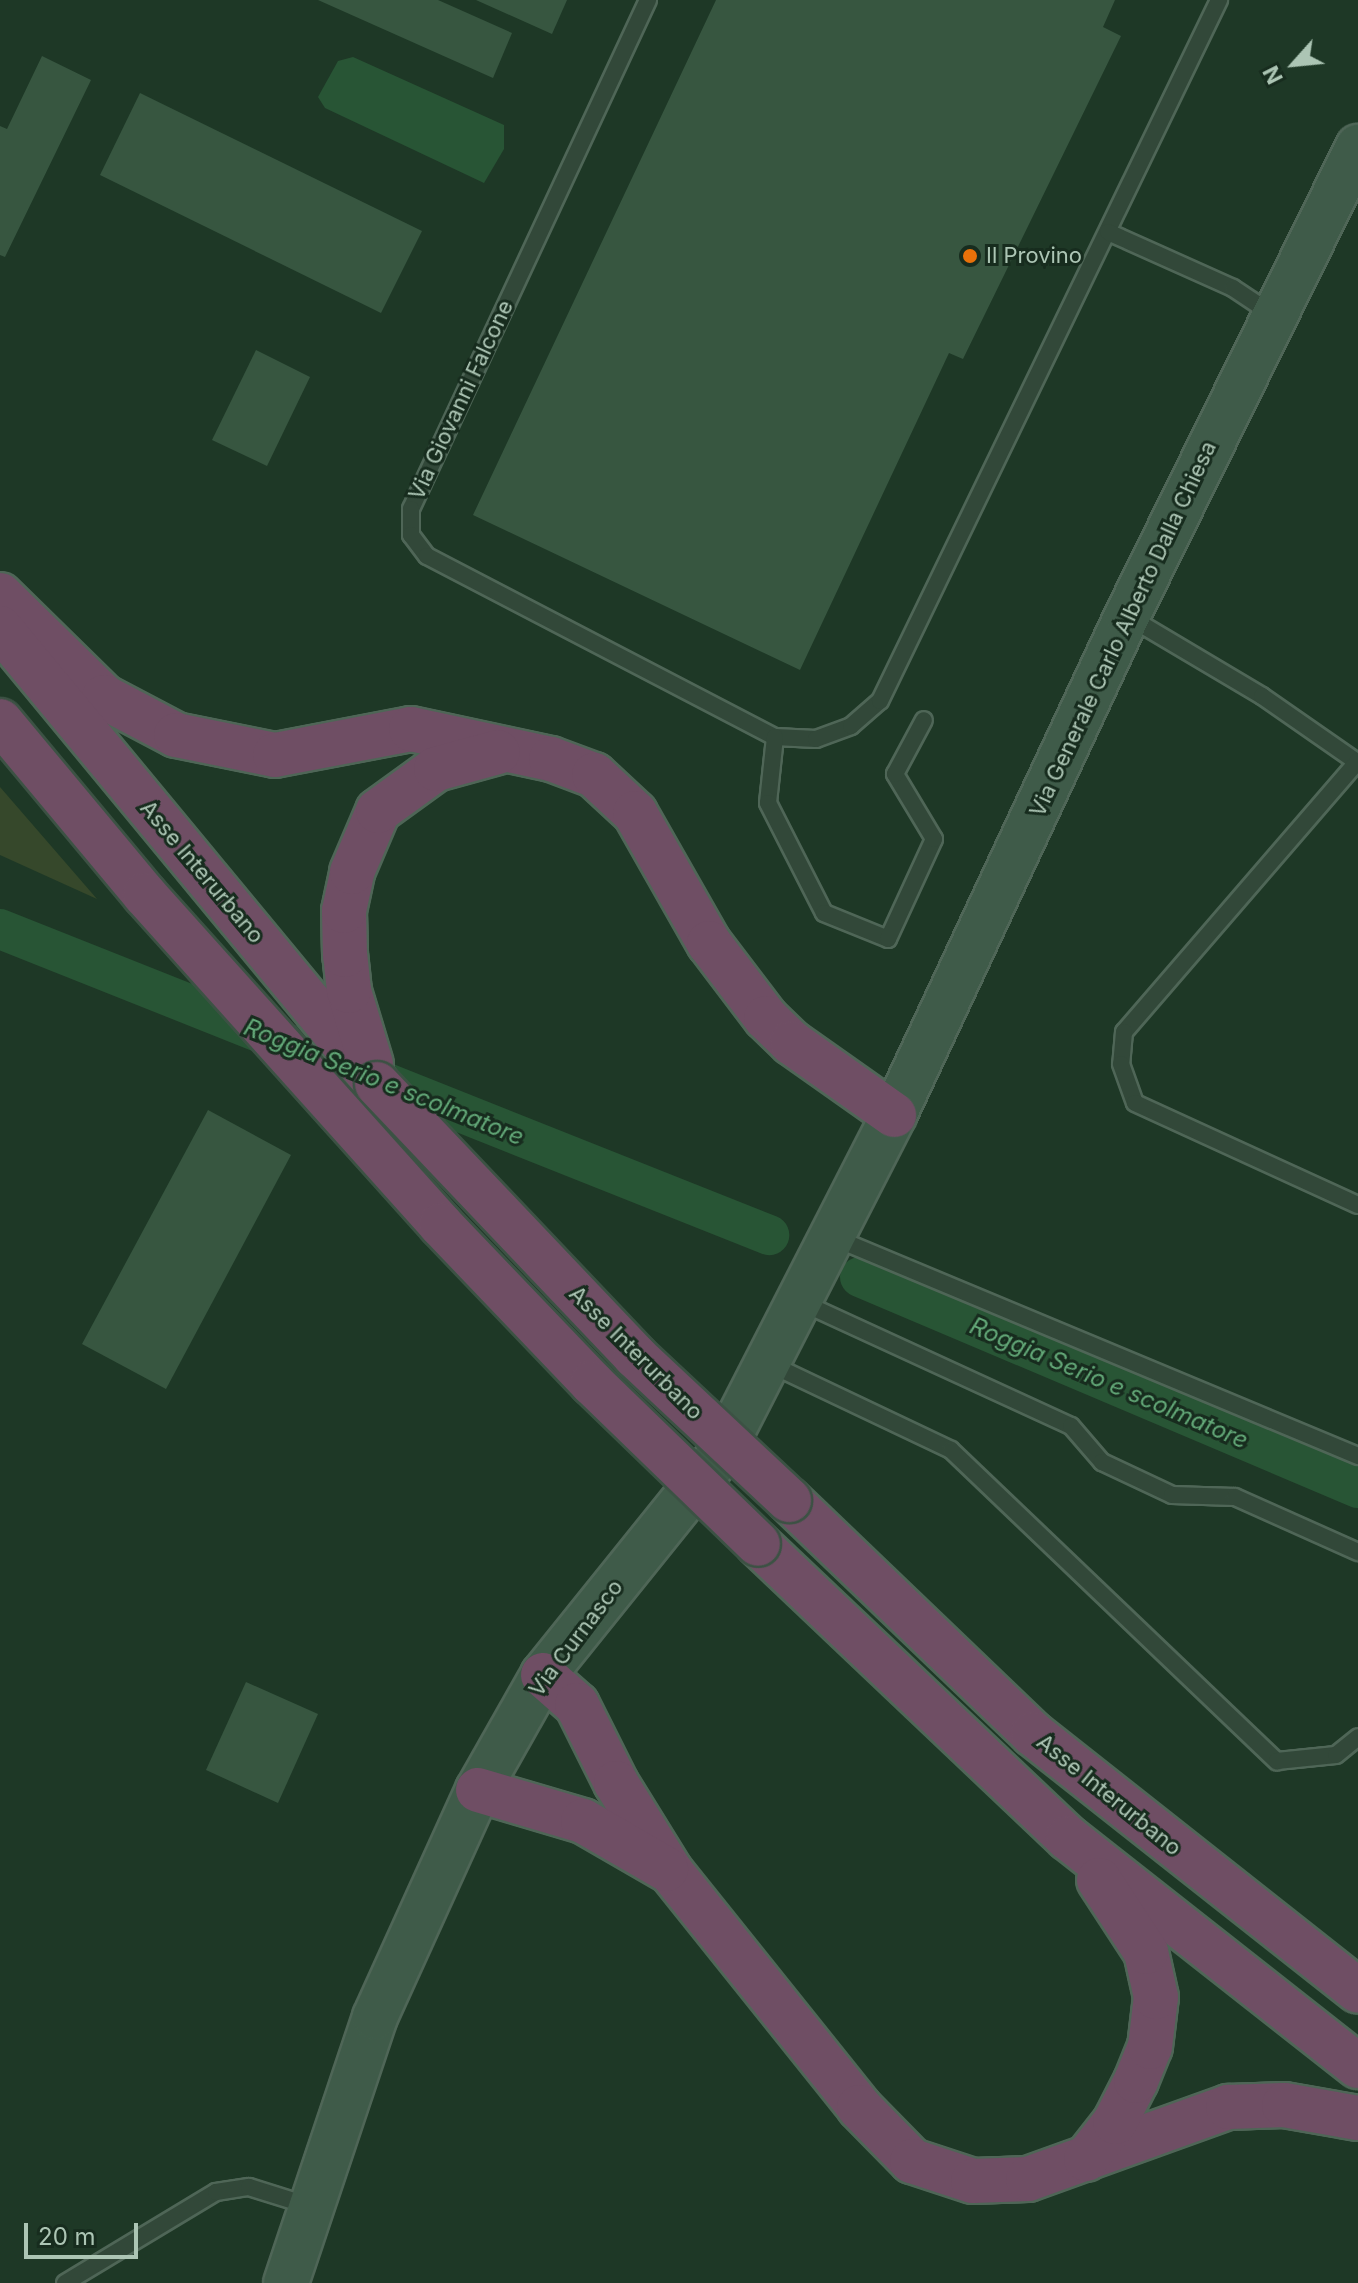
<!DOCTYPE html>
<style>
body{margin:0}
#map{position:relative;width:1358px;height:2283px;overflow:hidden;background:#1e3826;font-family:Inter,sans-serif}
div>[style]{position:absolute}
.green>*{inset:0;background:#36482b}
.water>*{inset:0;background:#285535}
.canal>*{height:40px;margin:-20px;padding:0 20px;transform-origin:20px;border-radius:20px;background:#285535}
.building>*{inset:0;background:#375640}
.roads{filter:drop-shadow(2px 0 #4f6657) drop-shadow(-2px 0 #4f6657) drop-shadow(0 2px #4f6657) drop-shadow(0 -2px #4f6657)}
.lane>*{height:16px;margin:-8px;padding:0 8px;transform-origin:8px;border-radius:8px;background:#324839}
.secondary>*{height:44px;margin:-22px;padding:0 22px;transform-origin:22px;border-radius:22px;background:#3f5b49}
.highway>*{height:44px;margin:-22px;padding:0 22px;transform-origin:22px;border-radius:22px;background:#6f4e64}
.bridges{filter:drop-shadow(2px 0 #3c5244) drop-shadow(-2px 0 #3c5244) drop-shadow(0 2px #3c5244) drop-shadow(0 -2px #3c5244)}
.highway-bridge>*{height:44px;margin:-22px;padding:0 22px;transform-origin:22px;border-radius:22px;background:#6f4e64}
.dots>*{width:22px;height:22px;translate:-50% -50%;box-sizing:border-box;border:4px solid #172c1e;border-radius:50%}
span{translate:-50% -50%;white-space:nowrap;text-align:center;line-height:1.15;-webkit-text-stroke:6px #172c1e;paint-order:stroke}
.poi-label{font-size:22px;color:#acc5b4}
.left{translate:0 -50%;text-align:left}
.street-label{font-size:22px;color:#acc5b4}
.water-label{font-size:24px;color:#62a777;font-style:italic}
.north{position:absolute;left:1254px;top:24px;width:80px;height:80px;-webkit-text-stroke:6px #172c1e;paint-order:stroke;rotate:243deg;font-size:22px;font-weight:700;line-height:32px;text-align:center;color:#acc5b4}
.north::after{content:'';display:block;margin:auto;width:28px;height:36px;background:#acc5b4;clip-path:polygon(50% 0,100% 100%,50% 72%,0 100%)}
.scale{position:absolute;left:24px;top:2223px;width:114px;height:36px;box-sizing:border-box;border:4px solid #acc5b4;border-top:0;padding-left:10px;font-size:24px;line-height:28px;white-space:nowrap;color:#acc5b4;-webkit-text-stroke:6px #172c1e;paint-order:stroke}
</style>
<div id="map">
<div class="green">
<div style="clip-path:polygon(0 787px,97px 899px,0 855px)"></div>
</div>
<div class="water">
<div style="clip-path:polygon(353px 57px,504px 125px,504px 149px,484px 183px,325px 108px,318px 97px,338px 61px)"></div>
</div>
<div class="canal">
<div style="left:0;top:929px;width:828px;rotate:21.7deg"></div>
<div style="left:860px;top:1277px;width:541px;rotate:22.96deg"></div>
</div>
<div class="building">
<div style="clip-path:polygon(318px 0,438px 0,512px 33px,493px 78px)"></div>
<div style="clip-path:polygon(476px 0,567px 0,552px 34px)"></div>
<div style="clip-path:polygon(716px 0,1115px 0,1103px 27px,1121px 36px,963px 359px,949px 353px,800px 670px,473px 515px)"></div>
<div style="clip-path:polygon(42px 56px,91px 80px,5px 257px,0 255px,0 126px,7px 129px)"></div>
<div style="clip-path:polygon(140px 93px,422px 231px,381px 313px,100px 175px)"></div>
<div style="clip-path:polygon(256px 350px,310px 377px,267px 466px,212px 440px)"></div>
<div style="clip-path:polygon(208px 1110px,291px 1155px,166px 1389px,82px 1344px)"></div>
<div style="clip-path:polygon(246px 1682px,318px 1714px,278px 1803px,206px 1770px)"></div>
</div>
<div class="roads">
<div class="lane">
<div style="left:648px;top:0;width:561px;rotate:114.97deg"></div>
<div style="left:411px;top:509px;width:26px;rotate:90deg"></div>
<div style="left:411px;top:535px;width:26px;rotate:53deg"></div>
<div style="left:427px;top:556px;width:392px;rotate:27.5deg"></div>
<div style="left:775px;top:737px;width:41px;rotate:2.8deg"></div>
<div style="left:816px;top:739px;width:37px;rotate:-20deg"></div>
<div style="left:851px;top:726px;width:38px;rotate:-41deg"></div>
<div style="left:880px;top:701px;width:779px;rotate:-64.19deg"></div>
<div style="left:1108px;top:232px;width:137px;rotate:24.1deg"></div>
<div style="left:1233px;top:288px;width:47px;rotate:33.7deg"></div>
<div style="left:1129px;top:617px;width:155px;rotate:30.7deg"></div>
<div style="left:1262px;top:696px;width:116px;rotate:34.8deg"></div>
<div style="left:775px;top:737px;width:66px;rotate:96.1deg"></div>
<div style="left:768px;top:803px;width:123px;rotate:63deg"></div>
<div style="left:824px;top:913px;width:69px;rotate:22.1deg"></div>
<div style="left:888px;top:939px;width:110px;rotate:-65.3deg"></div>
<div style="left:934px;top:839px;width:76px;rotate:-121deg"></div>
<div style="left:895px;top:774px;width:61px;rotate:-61.8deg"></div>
<div style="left:1358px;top:761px;width:358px;rotate:130.8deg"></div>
<div style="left:1124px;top:1032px;width:32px;rotate:95deg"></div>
<div style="left:1121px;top:1064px;width:41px;rotate:70.3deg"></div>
<div style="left:1135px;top:1103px;width:245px;rotate:24.6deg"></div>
<div style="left:835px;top:1238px;width:567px;rotate:22.63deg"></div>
<div style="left:801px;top:1302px;width:297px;rotate:24.7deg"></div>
<div style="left:1071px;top:1426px;width:48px;rotate:49.3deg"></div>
<div style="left:1102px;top:1462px;width:77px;rotate:25.2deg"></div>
<div style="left:1172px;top:1495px;width:63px;rotate:1.8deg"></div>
<div style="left:1235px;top:1497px;width:135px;rotate:24.1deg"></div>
<div style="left:770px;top:1364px;width:200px;rotate:25.4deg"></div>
<div style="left:951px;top:1450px;width:451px;rotate:43.7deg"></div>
<div style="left:1277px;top:1761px;width:59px;rotate:-5.8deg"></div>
<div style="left:1336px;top:1755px;width:28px;rotate:-39deg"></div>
<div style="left:65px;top:2283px;width:176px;rotate:-31.1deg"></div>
<div style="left:216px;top:2192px;width:33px;rotate:-9deg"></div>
<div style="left:249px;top:2187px;width:64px;rotate:17.3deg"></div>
</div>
<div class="secondary">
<div style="left:286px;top:2283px;width:280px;rotate:-71.5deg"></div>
<div style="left:375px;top:2017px;width:249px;rotate:-65.6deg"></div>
<div style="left:478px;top:1790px;width:132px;rotate:-60.5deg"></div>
<div style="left:543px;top:1675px;width:282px;rotate:-51.2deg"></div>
<div style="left:720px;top:1455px;width:382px;rotate:-62.9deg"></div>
<div style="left:894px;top:1115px;width:551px;rotate:-64.97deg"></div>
<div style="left:1127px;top:616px;width:523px;rotate:-63.78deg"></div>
</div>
<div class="highway">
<div style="left:0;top:595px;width:146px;rotate:44.4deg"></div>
<div style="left:104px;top:697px;width:81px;rotate:27.8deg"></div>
<div style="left:176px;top:735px;width:101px;rotate:11.4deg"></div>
<div style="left:275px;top:755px;width:138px;rotate:-10.8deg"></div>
<div style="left:411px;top:729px;width:143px;rotate:12.1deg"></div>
<div style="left:551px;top:759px;width:46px;rotate:20.4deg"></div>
<div style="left:594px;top:775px;width:56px;rotate:42.8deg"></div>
<div style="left:635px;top:813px;width:150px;rotate:60.4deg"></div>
<div style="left:709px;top:943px;width:94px;rotate:52.8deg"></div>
<div style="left:766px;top:1018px;width:36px;rotate:44deg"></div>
<div style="left:792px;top:1043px;width:125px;rotate:35.2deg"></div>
<div style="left:0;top:628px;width:592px;rotate:50.42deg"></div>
<div style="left:371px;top:1064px;width:76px;rotate:-106.8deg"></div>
<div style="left:349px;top:991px;width:36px;rotate:-96deg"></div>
<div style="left:345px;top:955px;width:44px;rotate:-91.3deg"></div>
<div style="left:344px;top:911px;width:40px;rotate:-78deg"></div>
<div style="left:352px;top:872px;width:66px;rotate:-66.9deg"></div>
<div style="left:378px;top:811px;width:72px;rotate:-35.9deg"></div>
<div style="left:436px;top:769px;width:64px;rotate:-15.3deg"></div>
<div style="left:789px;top:1500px;width:338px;rotate:43.8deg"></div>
<div style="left:1033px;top:1734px;width:414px;rotate:38.3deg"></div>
<div style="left:758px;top:1544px;width:427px;rotate:43.5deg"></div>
<div style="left:1068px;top:1838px;width:369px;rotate:38.2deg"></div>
<div style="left:543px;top:1675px;width:45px;rotate:41.4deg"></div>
<div style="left:577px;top:1705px;width:87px;rotate:63.4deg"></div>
<div style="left:616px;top:1783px;width:105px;rotate:58.3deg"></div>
<div style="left:671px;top:1872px;width:301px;rotate:51.3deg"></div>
<div style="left:859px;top:2107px;width:76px;rotate:45.5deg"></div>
<div style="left:912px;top:2161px;width:64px;rotate:18.2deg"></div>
<div style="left:973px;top:2181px;width:55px;rotate:-2.1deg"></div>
<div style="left:1028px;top:2179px;width:213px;rotate:-19.8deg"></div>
<div style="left:1228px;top:2107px;width:56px;rotate:-2deg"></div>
<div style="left:1284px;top:2105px;width:75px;rotate:10deg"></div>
<div style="left:478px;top:1790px;width:109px;rotate:16.4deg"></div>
<div style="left:583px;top:1821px;width:96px;rotate:30deg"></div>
<div style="left:1086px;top:2159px;width:47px;rotate:-51.9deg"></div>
<div style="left:1115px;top:2122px;width:46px;rotate:-62.9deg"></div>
<div style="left:1136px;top:2081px;width:37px;rotate:-68deg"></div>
<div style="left:1150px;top:2047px;width:50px;rotate:-83.2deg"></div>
<div style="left:1156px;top:1997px;width:46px;rotate:-102.5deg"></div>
<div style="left:1146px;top:1952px;width:86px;rotate:-123.1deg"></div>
</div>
</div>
<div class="bridges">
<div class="highway-bridge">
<div style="left:0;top:721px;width:226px;rotate:50.2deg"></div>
<div style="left:145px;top:895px;width:443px;rotate:48.1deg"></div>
<div style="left:441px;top:1225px;width:219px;rotate:46.3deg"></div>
<div style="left:592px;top:1383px;width:231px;rotate:44.1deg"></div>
<div style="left:377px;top:1084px;width:375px;rotate:46.5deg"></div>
<div style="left:635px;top:1356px;width:211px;rotate:43.1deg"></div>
</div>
</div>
<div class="dots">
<div style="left:970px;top:256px;background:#e8710a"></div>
</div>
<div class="poi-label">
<span class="left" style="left:986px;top:256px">Il Provino</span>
</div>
<div class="street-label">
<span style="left:461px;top:400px;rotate:-65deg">Via Giovanni Falcone</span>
<span style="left:1123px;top:629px;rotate:-65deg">Via Generale Carlo Alberto Dalla Chiesa</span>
<span style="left:202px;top:872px;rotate:50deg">Asse Interurbano</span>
<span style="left:636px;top:1353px;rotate:45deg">Asse Interurbano</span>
<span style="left:576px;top:1638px;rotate:-53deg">Via Curnasco</span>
<span style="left:1109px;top:1795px;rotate:39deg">Asse Interurbano</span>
</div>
<div class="water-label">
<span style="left:384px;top:1082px;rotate:22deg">Roggia Serio e scolmatore</span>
<span style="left:1109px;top:1383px;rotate:23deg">Roggia Serio e scolmatore</span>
</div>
<div class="north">N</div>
<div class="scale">20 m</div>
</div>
